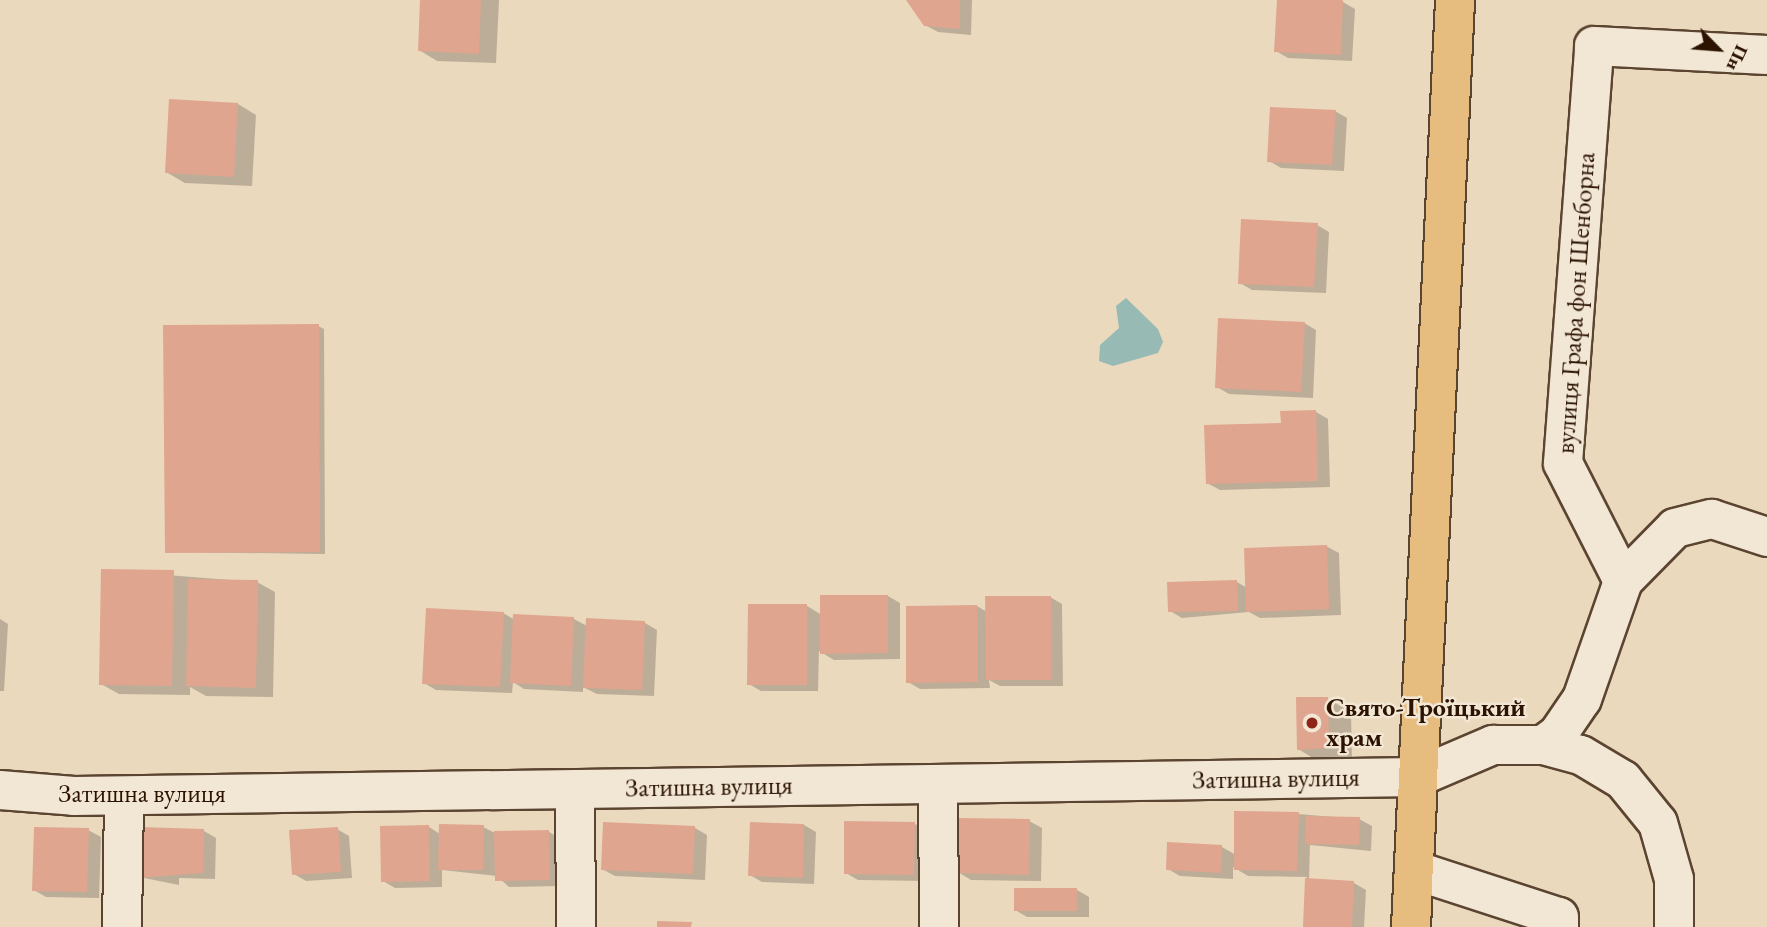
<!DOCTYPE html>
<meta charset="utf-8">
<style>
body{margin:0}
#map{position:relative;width:1767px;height:927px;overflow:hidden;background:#ebd9be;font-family:"EB Garamond",serif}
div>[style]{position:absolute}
.water>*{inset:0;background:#98bab4}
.shadow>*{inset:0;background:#0003}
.building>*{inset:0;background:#dfa58f}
.roads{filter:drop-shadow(2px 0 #5b4430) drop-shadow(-2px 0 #5b4430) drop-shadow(0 2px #5b4430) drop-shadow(0 -2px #5b4430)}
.minor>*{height:38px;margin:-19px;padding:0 19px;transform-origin:19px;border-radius:19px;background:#f2e6d5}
.highway>*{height:38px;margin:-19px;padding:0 19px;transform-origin:19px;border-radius:19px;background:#e6bc7f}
.dots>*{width:19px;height:19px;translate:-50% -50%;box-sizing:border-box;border:4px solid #f2e6d5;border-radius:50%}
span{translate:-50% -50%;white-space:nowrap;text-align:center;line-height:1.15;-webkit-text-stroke:5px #f2e6d5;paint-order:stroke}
.street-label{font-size:26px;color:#2b1300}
.poi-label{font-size:26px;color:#2b1300;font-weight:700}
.left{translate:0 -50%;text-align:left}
.north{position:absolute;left:1683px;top:14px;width:70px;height:70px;-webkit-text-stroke:5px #f2e6d5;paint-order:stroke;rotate:115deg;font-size:19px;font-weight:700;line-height:28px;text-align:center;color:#2b1300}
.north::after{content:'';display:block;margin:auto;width:24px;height:32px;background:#2b1300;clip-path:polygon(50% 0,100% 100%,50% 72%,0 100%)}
</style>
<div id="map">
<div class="water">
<div style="clip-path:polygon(1126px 298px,1158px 329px,1163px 342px,1158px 353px,1113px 366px,1099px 361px,1100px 345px,1119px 328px,1116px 306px)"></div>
</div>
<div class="shadow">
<div style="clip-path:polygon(422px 0,499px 0,496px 63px,437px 61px,419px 50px)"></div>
<div style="clip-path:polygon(911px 0,972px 0,971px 35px,938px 32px,925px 25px)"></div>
<div style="clip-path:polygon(1279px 0,1343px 2px,1355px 9px,1352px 61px,1288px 58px,1276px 51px)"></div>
<div style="clip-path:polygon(238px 104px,256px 115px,252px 186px,185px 183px,166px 172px)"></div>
<div style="clip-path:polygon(1335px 111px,1347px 118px,1344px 171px,1281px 168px,1269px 161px)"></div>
<div style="clip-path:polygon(1317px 225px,1329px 232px,1326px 293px,1252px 290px,1240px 283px)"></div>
<div style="clip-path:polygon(1304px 323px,1316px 330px,1313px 398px,1229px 394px,1217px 387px)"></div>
<div style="clip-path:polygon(318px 326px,324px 329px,325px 554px,167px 552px)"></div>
<div style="clip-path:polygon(1316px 412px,1328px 419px,1330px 487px,1220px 490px,1207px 483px,1283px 424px)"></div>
<div style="clip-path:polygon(1326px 546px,1339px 553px,1341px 615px,1260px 618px,1249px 612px,1182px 618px,1170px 611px,1237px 582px,1247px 588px)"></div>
<div style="clip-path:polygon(103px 570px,257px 582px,275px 592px,273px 697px,206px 696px,190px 687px,190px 695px,119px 694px,101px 684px)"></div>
<div style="clip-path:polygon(888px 596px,900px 603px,900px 659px,834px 660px,819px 651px,818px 691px,761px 691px,749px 684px,807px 606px,822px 615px)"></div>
<div style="clip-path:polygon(1050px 597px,1062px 604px,1063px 686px,1000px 686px,989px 680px,990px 688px,920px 689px,908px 682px,977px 606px,987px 612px)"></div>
<div style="clip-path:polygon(503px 613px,515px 620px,574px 619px,587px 626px,645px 623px,657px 630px,654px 696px,597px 694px,583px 687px,583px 692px,524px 689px,513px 682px,512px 693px,436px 690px,424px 683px)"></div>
<div style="clip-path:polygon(0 619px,8px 624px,4px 691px,0 691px)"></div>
<div style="clip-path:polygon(1328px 699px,1351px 712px,1352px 761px,1321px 763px,1298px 749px)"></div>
<div style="clip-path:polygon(1298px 814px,1359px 819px,1372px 826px,1371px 851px,1310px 845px,1309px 880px,1354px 883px,1366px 890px,1364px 927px,1305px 927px,1307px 877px,1248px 876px,1233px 867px,1233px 879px,1180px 876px,1168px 869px,1222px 847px,1236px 855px)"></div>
<div style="clip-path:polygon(1029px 821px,1042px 828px,1041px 881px,971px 880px,958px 872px)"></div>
<div style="clip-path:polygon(915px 824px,927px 831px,926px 881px,858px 880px,846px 873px)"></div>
<div style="clip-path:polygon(804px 825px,816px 832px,814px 884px,762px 882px,750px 875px)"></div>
<div style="clip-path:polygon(429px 827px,440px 834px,483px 827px,495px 833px,549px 832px,561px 839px,562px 886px,509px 887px,497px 876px,442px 870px,442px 887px,395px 888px,383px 881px)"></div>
<div style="clip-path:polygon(695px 828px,707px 835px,705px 880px,615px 876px,602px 869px)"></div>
<div style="clip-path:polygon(337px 829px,349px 836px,352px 878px,306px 881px,294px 874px)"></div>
<div style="clip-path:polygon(88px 830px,101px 837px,99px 898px,46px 897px,34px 890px)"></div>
<div style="clip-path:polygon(204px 831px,216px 838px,215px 879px,179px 878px,179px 885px,139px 877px)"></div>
<div style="clip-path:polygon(1077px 890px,1089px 897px,1089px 917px,1027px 917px,1015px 910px)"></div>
</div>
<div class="building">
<div style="clip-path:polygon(420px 0,481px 0,479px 54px,418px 51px)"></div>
<div style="clip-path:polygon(906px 0,960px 0,960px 29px,924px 26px)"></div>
<div style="clip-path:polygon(1277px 0,1343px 0,1341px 55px,1274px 52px)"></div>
<div style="clip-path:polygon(169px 99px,238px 103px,234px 177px,165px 173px)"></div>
<div style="clip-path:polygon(1270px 107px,1336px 110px,1332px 165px,1267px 162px)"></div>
<div style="clip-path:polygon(1241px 219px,1318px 223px,1314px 287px,1238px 284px)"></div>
<div style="clip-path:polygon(1218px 318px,1305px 322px,1301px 392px,1215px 388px)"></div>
<div style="clip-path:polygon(319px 324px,320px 552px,165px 553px,163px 325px)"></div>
<div style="clip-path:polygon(1316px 410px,1318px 481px,1206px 484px,1204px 425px,1281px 423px,1280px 411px)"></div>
<div style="clip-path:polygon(1327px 545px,1329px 609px,1246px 612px,1244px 548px)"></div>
<div style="clip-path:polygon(101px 569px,174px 570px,172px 686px,99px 685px)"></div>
<div style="clip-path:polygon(188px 579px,258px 580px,256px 688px,186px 686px)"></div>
<div style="clip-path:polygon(1237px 580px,1238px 611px,1168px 612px,1167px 582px)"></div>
<div style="clip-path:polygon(820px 595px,888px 595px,888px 653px,820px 654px)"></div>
<div style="clip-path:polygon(985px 596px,1051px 596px,1051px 680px,986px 680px)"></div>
<div style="clip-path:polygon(748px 604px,807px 604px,807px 685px,747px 685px)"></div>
<div style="clip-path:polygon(977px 605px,978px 682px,906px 683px,906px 606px)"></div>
<div style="clip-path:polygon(426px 608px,504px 612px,500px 687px,422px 684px)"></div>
<div style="clip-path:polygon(513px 614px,574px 617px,571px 686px,510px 683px)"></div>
<div style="clip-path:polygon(586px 618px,645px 621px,642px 690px,583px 688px)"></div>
<div style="clip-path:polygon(1296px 697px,1328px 697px,1329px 748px,1297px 750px)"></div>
<div style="clip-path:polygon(1234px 811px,1299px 812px,1297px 871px,1234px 870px)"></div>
<div style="clip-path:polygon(1306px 816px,1360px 817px,1359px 845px,1305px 844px)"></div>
<div style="clip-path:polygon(958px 818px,1030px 819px,1029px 875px,957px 873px)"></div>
<div style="clip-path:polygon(844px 821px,915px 822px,914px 875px,844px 874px)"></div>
<div style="clip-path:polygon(603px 822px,695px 826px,693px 874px,601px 870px)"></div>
<div style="clip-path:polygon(750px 822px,804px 824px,803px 878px,748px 876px)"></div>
<div style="clip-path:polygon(439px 824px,484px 825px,483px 870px,438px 870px)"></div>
<div style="clip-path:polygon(429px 825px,430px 881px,381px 882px,380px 826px)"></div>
<div style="clip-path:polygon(34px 827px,89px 828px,87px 892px,32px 891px)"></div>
<div style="clip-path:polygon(139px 827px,204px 829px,203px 873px,137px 878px)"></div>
<div style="clip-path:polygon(338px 827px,341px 872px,292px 875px,289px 830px)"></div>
<div style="clip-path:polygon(549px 830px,550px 880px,495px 881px,494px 831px)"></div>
<div style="clip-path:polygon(1167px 842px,1222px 845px,1221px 873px,1166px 870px)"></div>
<div style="clip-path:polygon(1305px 878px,1354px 881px,1352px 927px,1303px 927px)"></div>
<div style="clip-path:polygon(1014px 888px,1077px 888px,1077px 911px,1014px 911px)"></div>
<div style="clip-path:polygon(657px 921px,692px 922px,691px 927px,657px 927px)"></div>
</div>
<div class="roads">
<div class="minor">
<div style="left:1623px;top:581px;width:132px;rotate:-117deg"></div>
<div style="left:1563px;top:463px;width:418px;rotate:-85.7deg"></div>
<div style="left:1594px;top:46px;width:173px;rotate:3deg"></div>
<div style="left:1543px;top:745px;width:39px;rotate:15deg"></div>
<div style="left:1581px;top:755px;width:49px;rotate:30.8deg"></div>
<div style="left:1623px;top:780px;width:55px;rotate:50.9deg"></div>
<div style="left:1658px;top:823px;width:58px;rotate:74.1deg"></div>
<div style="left:1674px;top:879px;width:48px;rotate:90deg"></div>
<div style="left:938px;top:784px;width:143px;rotate:89.6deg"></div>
<div style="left:575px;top:789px;width:138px;rotate:89.6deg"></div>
<div style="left:0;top:790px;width:74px;rotate:4.6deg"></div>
<div style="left:74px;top:796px;width:1344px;rotate:-0.81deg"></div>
<div style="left:1418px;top:777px;width:82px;rotate:-23.1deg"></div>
<div style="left:1493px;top:745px;width:50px"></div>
<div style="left:1543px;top:745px;width:19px;rotate:-36deg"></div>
<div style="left:1558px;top:734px;width:42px;rotate:-55.6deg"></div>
<div style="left:1582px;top:699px;width:125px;rotate:-70.8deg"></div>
<div style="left:1623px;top:581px;width:74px;rotate:-45.5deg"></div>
<div style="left:1675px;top:528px;width:38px;rotate:-14deg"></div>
<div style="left:1712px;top:519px;width:58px;rotate:18.1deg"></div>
<div style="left:1414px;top:870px;width:152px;rotate:18deg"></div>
<div style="left:1559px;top:917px;width:10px;rotate:90deg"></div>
<div style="left:122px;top:927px;width:131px;rotate:-89.1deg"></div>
</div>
<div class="highway">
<div style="left:1411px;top:927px;width:928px;rotate:-87.28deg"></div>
</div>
</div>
<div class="dots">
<div style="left:1312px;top:723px;background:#8f2418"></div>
</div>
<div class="street-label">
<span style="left:1576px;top:303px;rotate:-86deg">вулиця Графа фон Шенборна</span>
<span style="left:1276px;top:779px;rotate:-1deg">Затишна вулиця</span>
<span style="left:709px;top:787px;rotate:-1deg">Затишна вулиця</span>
<span style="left:142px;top:794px">Затишна вулиця</span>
</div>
<div class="poi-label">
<span class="left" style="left:1326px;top:723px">Свято-Троїцький<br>храм</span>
</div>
<div class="north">Пн</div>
</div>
